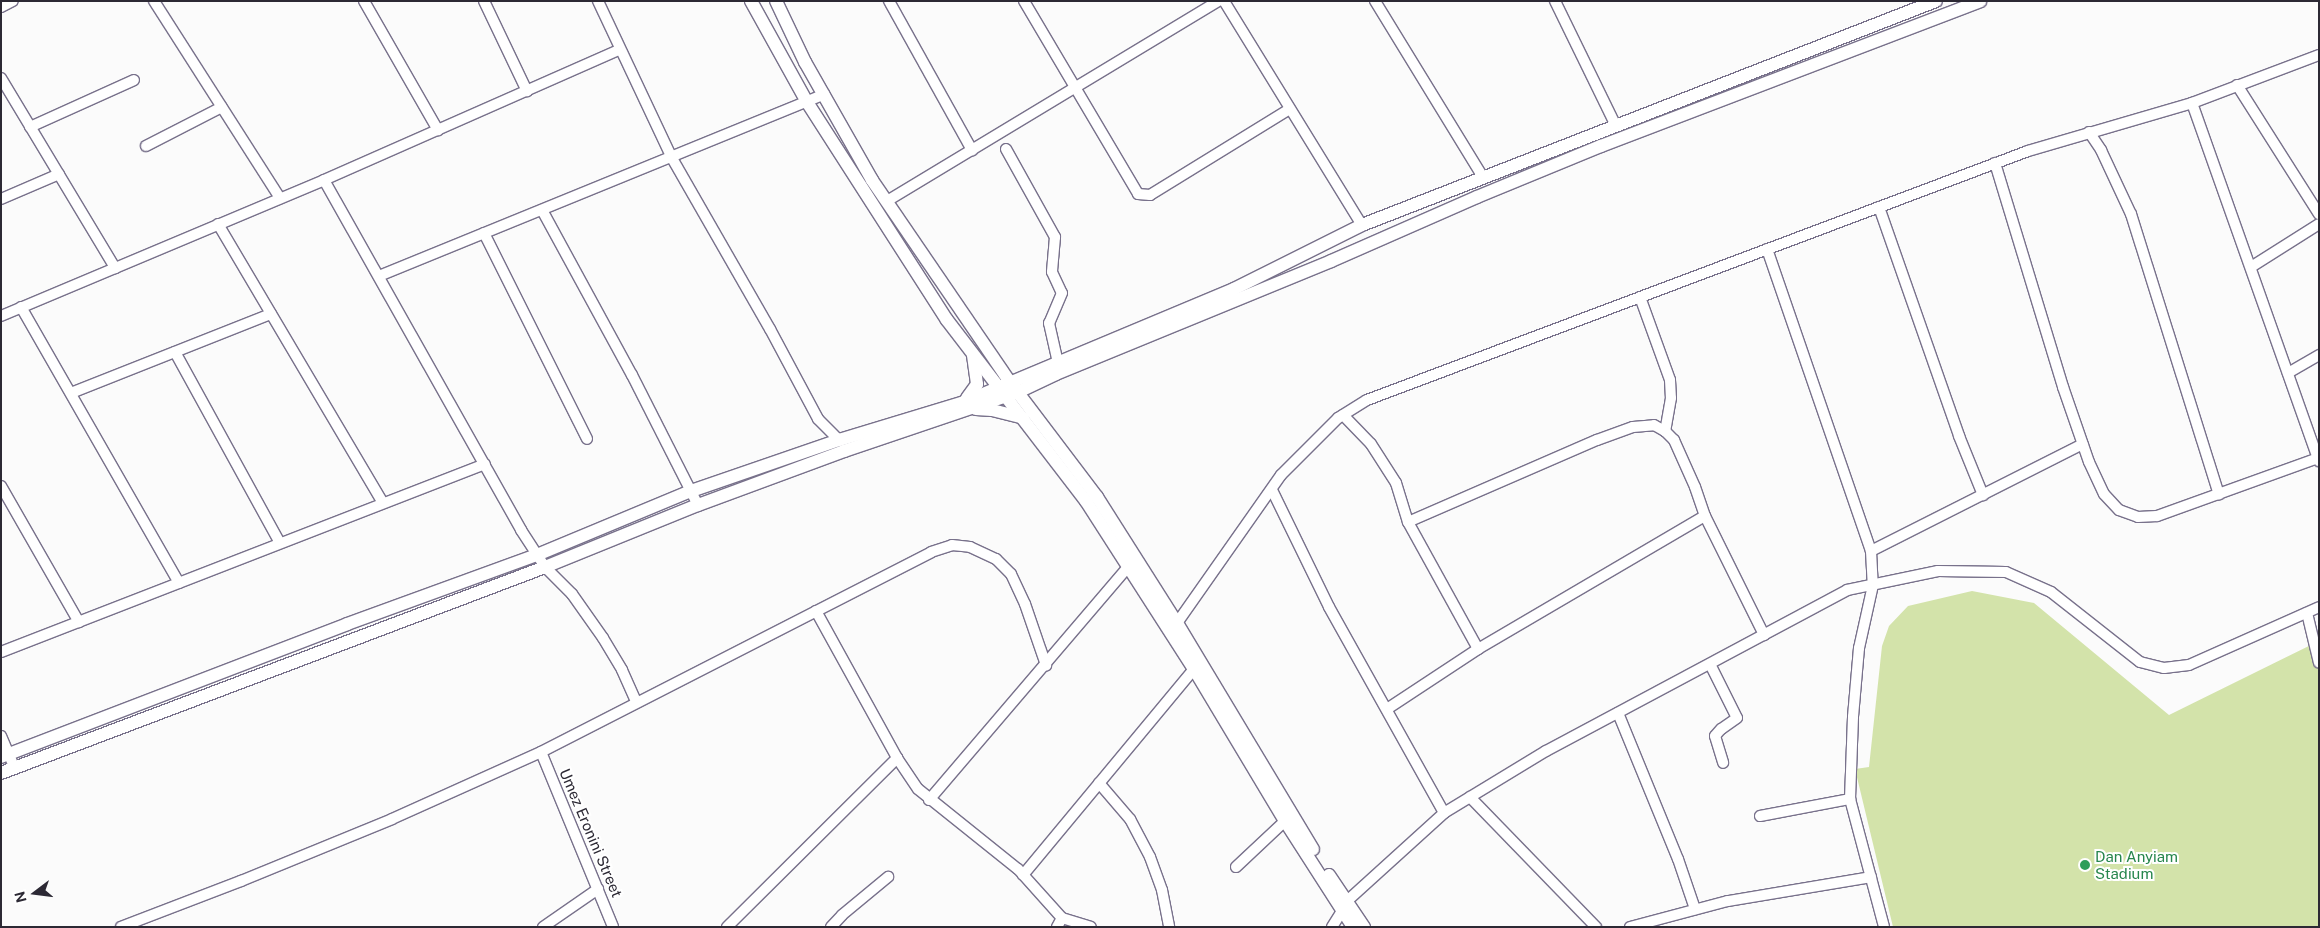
<!DOCTYPE html>
<style>
body{margin:0}
#map{position:relative;width:2320px;height:928px;overflow:hidden;background:#fbfbfb;font-family:"Public Sans",sans-serif}
div>[style]{position:absolute}
.green>*{inset:0;background:#d3e3aa}
.roads{filter:drop-shadow(1px 0 #78718b) drop-shadow(-1px 0 #78718b) drop-shadow(0 1px #78718b) drop-shadow(0 -1px #78718b)}
.minor>*{height:10px;margin:-5px;padding:0 5px;transform-origin:5px;border-radius:5px;background:#fff}
.major>*{height:12px;margin:-6px;padding:0 6px;transform-origin:6px;border-radius:6px;background:#fff}
.dots>*{width:14px;height:14px;translate:-50% -50%;box-sizing:border-box;border:2px solid #fff;border-radius:50%}
span{translate:-50% -50%;white-space:nowrap;text-align:center;line-height:1.15;-webkit-text-stroke:4px #fff;paint-order:stroke}
.street-label{font-size:15px;color:#2c2934}
.leisure-label{font-size:15px;color:#27864d}
.left{translate:0 -50%;text-align:left}
.frame{position:absolute;inset:0;border:2px solid #2c2934;pointer-events:none}
.north{position:absolute;left:10px;top:868px;width:50px;height:50px;-webkit-text-stroke:4px #fff;paint-order:stroke;rotate:255deg;font-size:14px;font-weight:700;line-height:20px;text-align:center;color:#2c2934}
.north::after{content:'';display:block;margin:auto;width:18px;height:22px;background:#2c2934;clip-path:polygon(50% 0,100% 100%,50% 72%,0 100%)}
</style>
<div id="map">
<div class="green">
<div style="clip-path:polygon(1972px 591px,2034px 603px,2169px 715px,2319px 641px,2319px 927px,1893px 927px,1855px 769px,1869px 767px,1882px 646px,1889px 626px,1908px 606px)"></div>
</div>
<div class="roads">
<div class="minor">
<div style="left:154px;top:1px;width:234px;rotate:57.4deg"></div>
<div style="left:364px;top:1px;width:149px;rotate:60.2deg"></div>
<div style="left:484px;top:1px;width:100px;rotate:64.5deg"></div>
<div style="left:598px;top:1px;width:174px;rotate:64.8deg"></div>
<div style="left:672px;top:158px;width:197px;rotate:60.2deg"></div>
<div style="left:770px;top:329px;width:102px;rotate:61.9deg"></div>
<div style="left:818px;top:419px;width:30px;rotate:45deg"></div>
<div style="left:889px;top:1px;width:171px;rotate:60.9deg"></div>
<div style="left:1024px;top:1px;width:224px;rotate:59.4deg"></div>
<div style="left:1138px;top:194px;width:12px;rotate:5deg"></div>
<div style="left:1150px;top:195px;width:164px;rotate:-31.6deg"></div>
<div style="left:1224px;top:1px;width:263px;rotate:58.4deg"></div>
<div style="left:1375px;top:1px;width:206px;rotate:58.5deg"></div>
<div style="left:1555px;top:1px;width:139px;rotate:64deg"></div>
<div style="left:1px;top:7px;width:13px;rotate:-27deg"></div>
<div style="left:1px;top:78px;width:222px;rotate:59deg"></div>
<div style="left:2237px;top:85px;width:153px;rotate:57.6deg"></div>
<div style="left:2192px;top:103px;width:136px;rotate:-20.7deg"></div>
<div style="left:30px;top:127px;width:114px;rotate:-24.3deg"></div>
<div style="left:2089px;top:132px;width:22px;rotate:56deg"></div>
<div style="left:2101px;top:150px;width:71px;rotate:64.9deg"></div>
<div style="left:2131px;top:214px;width:294px;rotate:72.6deg"></div>
<div style="left:146px;top:146px;width:85px;rotate:-27.2deg"></div>
<div style="left:1006px;top:149px;width:101px;rotate:60.9deg"></div>
<div style="left:1055px;top:237px;width:35px;rotate:95deg"></div>
<div style="left:1052px;top:272px;width:23px;rotate:65deg"></div>
<div style="left:1062px;top:293px;width:33px;rotate:113deg"></div>
<div style="left:1049px;top:323px;width:41px;rotate:77.3deg"></div>
<div style="left:1995px;top:163px;width:234px;rotate:73.1deg"></div>
<div style="left:2063px;top:387px;width:79px;rotate:70.9deg"></div>
<div style="left:2089px;top:462px;width:35px;rotate:65deg"></div>
<div style="left:2104px;top:494px;width:22px;rotate:47deg"></div>
<div style="left:2119px;top:510px;width:20px;rotate:20deg"></div>
<div style="left:2138px;top:517px;width:19px;rotate:-3deg"></div>
<div style="left:2157px;top:516px;width:171px;rotate:-19.8deg"></div>
<div style="left:324px;top:180px;width:402px;rotate:60.6deg"></div>
<div style="left:521px;top:530px;width:44px;rotate:57deg"></div>
<div style="left:545px;top:567px;width:38px;rotate:45deg"></div>
<div style="left:572px;top:594px;width:54px;rotate:54.8deg"></div>
<div style="left:603px;top:638px;width:37px;rotate:59deg"></div>
<div style="left:622px;top:670px;width:34px;rotate:66deg"></div>
<div style="left:1px;top:199px;width:63px;rotate:-23.3deg"></div>
<div style="left:887px;top:201px;width:388px;rotate:-31.1deg"></div>
<div style="left:1879px;top:207px;width:243px;rotate:70.7deg"></div>
<div style="left:1959px;top:436px;width:64px;rotate:67.9deg"></div>
<div style="left:542px;top:210px;width:188px;rotate:61.4deg"></div>
<div style="left:632px;top:375px;width:146px;rotate:63.1deg"></div>
<div style="left:218px;top:224px;width:324px;rotate:59.4deg"></div>
<div style="left:484px;top:233px;width:230px;rotate:63.4deg"></div>
<div style="left:1767px;top:249px;width:319px;rotate:71deg"></div>
<div style="left:1871px;top:551px;width:34px;rotate:87deg"></div>
<div style="left:1873px;top:585px;width:65px;rotate:102.5deg"></div>
<div style="left:1859px;top:648px;width:69px;rotate:95deg"></div>
<div style="left:1853px;top:717px;width:82px;rotate:92.1deg"></div>
<div style="left:1850px;top:799px;width:132px;rotate:75.1deg"></div>
<div style="left:2251px;top:267px;width:80px;rotate:-32.3deg"></div>
<div style="left:379px;top:276px;width:481px;rotate:-22.2deg"></div>
<div style="left:1640px;top:297px;width:88px;rotate:70.1deg"></div>
<div style="left:1670px;top:380px;width:18px;rotate:87deg"></div>
<div style="left:1671px;top:398px;width:34px;rotate:100deg"></div>
<div style="left:21px;top:307px;width:318px;rotate:60.2deg"></div>
<div style="left:1px;top:316px;width:350px;rotate:-22.8deg"></div>
<div style="left:324px;top:180px;width:322px;rotate:-23.8deg"></div>
<div style="left:175px;top:352px;width:218px;rotate:61.2deg"></div>
<div style="left:2288px;top:373px;width:36px;rotate:-30deg"></div>
<div style="left:71px;top:393px;width:215px;rotate:-21.6deg"></div>
<div style="left:1343px;top:415px;width:40px;rotate:46deg"></div>
<div style="left:1371px;top:444px;width:46px;rotate:57.3deg"></div>
<div style="left:1396px;top:483px;width:41px;rotate:72.9deg"></div>
<div style="left:1408px;top:522px;width:145px;rotate:61.1deg"></div>
<div style="left:1px;top:486px;width:157px;rotate:60.2deg"></div>
<div style="left:1272px;top:490px;width:130px;rotate:64deg"></div>
<div style="left:1329px;top:607px;width:236px;rotate:60.8deg"></div>
<div style="left:1408px;top:522px;width:206px;rotate:-23.5deg"></div>
<div style="left:1597px;top:440px;width:38px;rotate:-20deg"></div>
<div style="left:1633px;top:427px;width:21px;rotate:-5deg"></div>
<div style="left:1654px;top:425px;width:13px;rotate:29deg"></div>
<div style="left:1665px;top:431px;width:13px;rotate:45deg"></div>
<div style="left:1674px;top:440px;width:51px;rotate:65.9deg"></div>
<div style="left:1695px;top:487px;width:31px;rotate:71deg"></div>
<div style="left:1705px;top:516px;width:133px;rotate:63.6deg"></div>
<div style="left:1871px;top:551px;width:237px;rotate:-26.8deg"></div>
<div style="left:816px;top:611px;width:168px;rotate:61.1deg"></div>
<div style="left:897px;top:758px;width:37px;rotate:56deg"></div>
<div style="left:918px;top:789px;width:128px;rotate:38.7deg"></div>
<div style="left:1018px;top:869px;width:66px;rotate:48.1deg"></div>
<div style="left:1062px;top:918px;width:30px;rotate:17deg"></div>
<div style="left:2307px;top:613px;width:51px;rotate:76.5deg"></div>
<div style="left:1177px;top:623px;width:181px;rotate:-54.9deg"></div>
<div style="left:1281px;top:475px;width:81px;rotate:-45deg"></div>
<div style="left:1338px;top:418px;width:34px;rotate:-32deg"></div>
<div style="left:1367px;top:400px;width:706px;rotate:-20.64deg"></div>
<div style="left:2028px;top:151px;width:171px;rotate:-16.3deg"></div>
<div style="left:2192px;top:103px;width:380px;rotate:70.5deg"></div>
<div style="left:1px;top:652px;width:519px;rotate:-21.23deg"></div>
<div style="left:1710px;top:664px;width:60px;rotate:63.4deg"></div>
<div style="left:1737px;top:718px;width:19px;rotate:145deg"></div>
<div style="left:1721px;top:729px;width:9px;rotate:131deg"></div>
<div style="left:1715px;top:736px;width:28px;rotate:73deg"></div>
<div style="left:1387px;top:709px;width:109px;rotate:-33.4deg"></div>
<div style="left:1478px;top:649px;width:263px;rotate:-30.4deg"></div>
<div style="left:1618px;top:713px;width:158px;rotate:67.7deg"></div>
<div style="left:1678px;top:859px;width:53px;rotate:71.2deg"></div>
<div style="left:1px;top:736px;width:34px;rotate:67deg"></div>
<div style="left:541px;top:752px;width:189px;rotate:67.6deg"></div>
<div style="left:1099px;top:783px;width:48px;rotate:49.3deg"></div>
<div style="left:1130px;top:819px;width:43px;rotate:62.2deg"></div>
<div style="left:1150px;top:857px;width:35px;rotate:70deg"></div>
<div style="left:1162px;top:890px;width:38px;rotate:79deg"></div>
<div style="left:1470px;top:797px;width:181px;rotate:45.9deg"></div>
<div style="left:929px;top:800px;width:306px;rotate:-49.5deg"></div>
<div style="left:1760px;top:816px;width:92px;rotate:-10.7deg"></div>
<div style="left:1236px;top:867px;width:67px;rotate:-43.2deg"></div>
<div style="left:1023px;top:875px;width:268px;rotate:-50.3deg"></div>
<div style="left:1347px;top:901px;width:131px;rotate:-42.2deg"></div>
<div style="left:1444px;top:813px;width:119px;rotate:-31.3deg"></div>
<div style="left:1546px;top:751px;width:341px;rotate:-28.1deg"></div>
<div style="left:1847px;top:590px;width:93px;rotate:-11.8deg"></div>
<div style="left:1938px;top:571px;width:68px;rotate:0.8deg"></div>
<div style="left:2006px;top:572px;width:49px;rotate:24deg"></div>
<div style="left:2051px;top:592px;width:113px;rotate:38.2deg"></div>
<div style="left:2140px;top:662px;width:25px;rotate:14deg"></div>
<div style="left:2164px;top:668px;width:25px;rotate:-7deg"></div>
<div style="left:2189px;top:665px;width:142px;rotate:-24deg"></div>
<div style="left:121px;top:927px;width:129px;rotate:-21deg"></div>
<div style="left:241px;top:881px;width:163px;rotate:-22.3deg"></div>
<div style="left:392px;top:819px;width:163px;rotate:-24.2deg"></div>
<div style="left:541px;top:752px;width:438px;rotate:-27.1deg"></div>
<div style="left:931px;top:552px;width:22px;rotate:-18deg"></div>
<div style="left:952px;top:545px;width:18px;rotate:6deg"></div>
<div style="left:970px;top:547px;width:29px;rotate:25deg"></div>
<div style="left:996px;top:559px;width:21px;rotate:45deg"></div>
<div style="left:1011px;top:574px;width:33px;rotate:65deg"></div>
<div style="left:1025px;top:604px;width:65px;rotate:71deg"></div>
<div style="left:543px;top:927px;width:67px;rotate:-34.6deg"></div>
<div style="left:727px;top:927px;width:240px;rotate:-44.8deg"></div>
<div style="left:831px;top:927px;width:16px;rotate:-47deg"></div>
<div style="left:842px;top:915px;width:60px;rotate:-39.6deg"></div>
<div style="left:1057px;top:927px;width:10px;rotate:-61deg"></div>
<div style="left:1332px;top:927px;width:19px;rotate:-58deg"></div>
<div style="left:1630px;top:927px;width:101px;rotate:-14.9deg"></div>
<div style="left:1728px;top:901px;width:145px;rotate:-9.5deg"></div>
</div>
<div class="major">
<div style="left:751px;top:1px;width:115px;rotate:61deg"></div>
<div style="left:807px;top:102px;width:259px;rotate:57.3deg"></div>
<div style="left:947px;top:320px;width:228px;rotate:52.5deg"></div>
<div style="left:1086px;top:501px;width:200px;rotate:57.3deg"></div>
<div style="left:1194px;top:669px;width:177px;rotate:59.1deg"></div>
<div style="left:1285px;top:821px;width:126px;rotate:57.3deg"></div>
<div style="left:776px;top:1px;width:68px;rotate:64.6deg"></div>
<div style="left:805px;top:62px;width:136px;rotate:60.4deg"></div>
<div style="left:872px;top:180px;width:243px;rotate:55.7deg"></div>
<div style="left:1009px;top:381px;width:146px;rotate:52.8deg"></div>
<div style="left:1097px;top:497px;width:149px;rotate:57.6deg"></div>
<div style="left:1177px;top:623px;width:264px;rotate:59deg"></div>
<div style="left:967px;top:398px;width:17px;rotate:-54deg"></div>
<div style="left:977px;top:384px;width:29px;rotate:-98deg"></div>
<div style="left:976px;top:409px;width:16px;rotate:4deg"></div>
<div style="left:992px;top:410px;width:32px;rotate:14deg"></div>
<div style="left:1px;top:757px;width:371px;rotate:-21deg"></div>
<div style="left:347px;top:624px;width:202px;rotate:-20deg"></div>
<div style="left:537px;top:555px;width:167px;rotate:-22.6deg"></div>
<div style="left:691px;top:491px;width:157px;rotate:-19deg"></div>
<div style="left:839px;top:440px;width:131px;rotate:-16.9deg"></div>
<div style="left:964px;top:402px;width:293px;rotate:-22.7deg"></div>
<div style="left:1234px;top:289px;width:143px;rotate:-26.6deg"></div>
<div style="left:1362px;top:225px;width:616px;rotate:-21.32deg"></div>
<div style="left:1px;top:773px;width:582px;rotate:-20.74deg"></div>
<div style="left:545px;top:567px;width:165px;rotate:-22.1deg"></div>
<div style="left:698px;top:505px;width:156px;rotate:-20.3deg"></div>
<div style="left:844px;top:451px;width:184px;rotate:-18.7deg"></div>
<div style="left:1018px;top:392px;width:42px;rotate:-25.3deg"></div>
<div style="left:1056px;top:374px;width:297px;rotate:-22.3deg"></div>
<div style="left:1331px;top:261px;width:159px;rotate:-23.7deg"></div>
<div style="left:1477px;top:197px;width:134px;rotate:-22.4deg"></div>
<div style="left:1601px;top:146px;width:406px;rotate:-20.9deg"></div>
<div style="left:1329px;top:875px;width:63px;rotate:56.1deg"></div>
</div>
</div>
<div class="dots">
<div style="left:2085px;top:865px;background:#2e9e5b"></div>
</div>
<div class="street-label">
<span style="left:591px;top:833px;rotate:67deg">Umez Eronini Street</span>
</div>
<div class="leisure-label">
<span class="left" style="left:2095px;top:865px">Dan Anyiam<br>Stadium</span>
</div>
<div class="frame"></div>
<div class="north">N</div>
</div>
